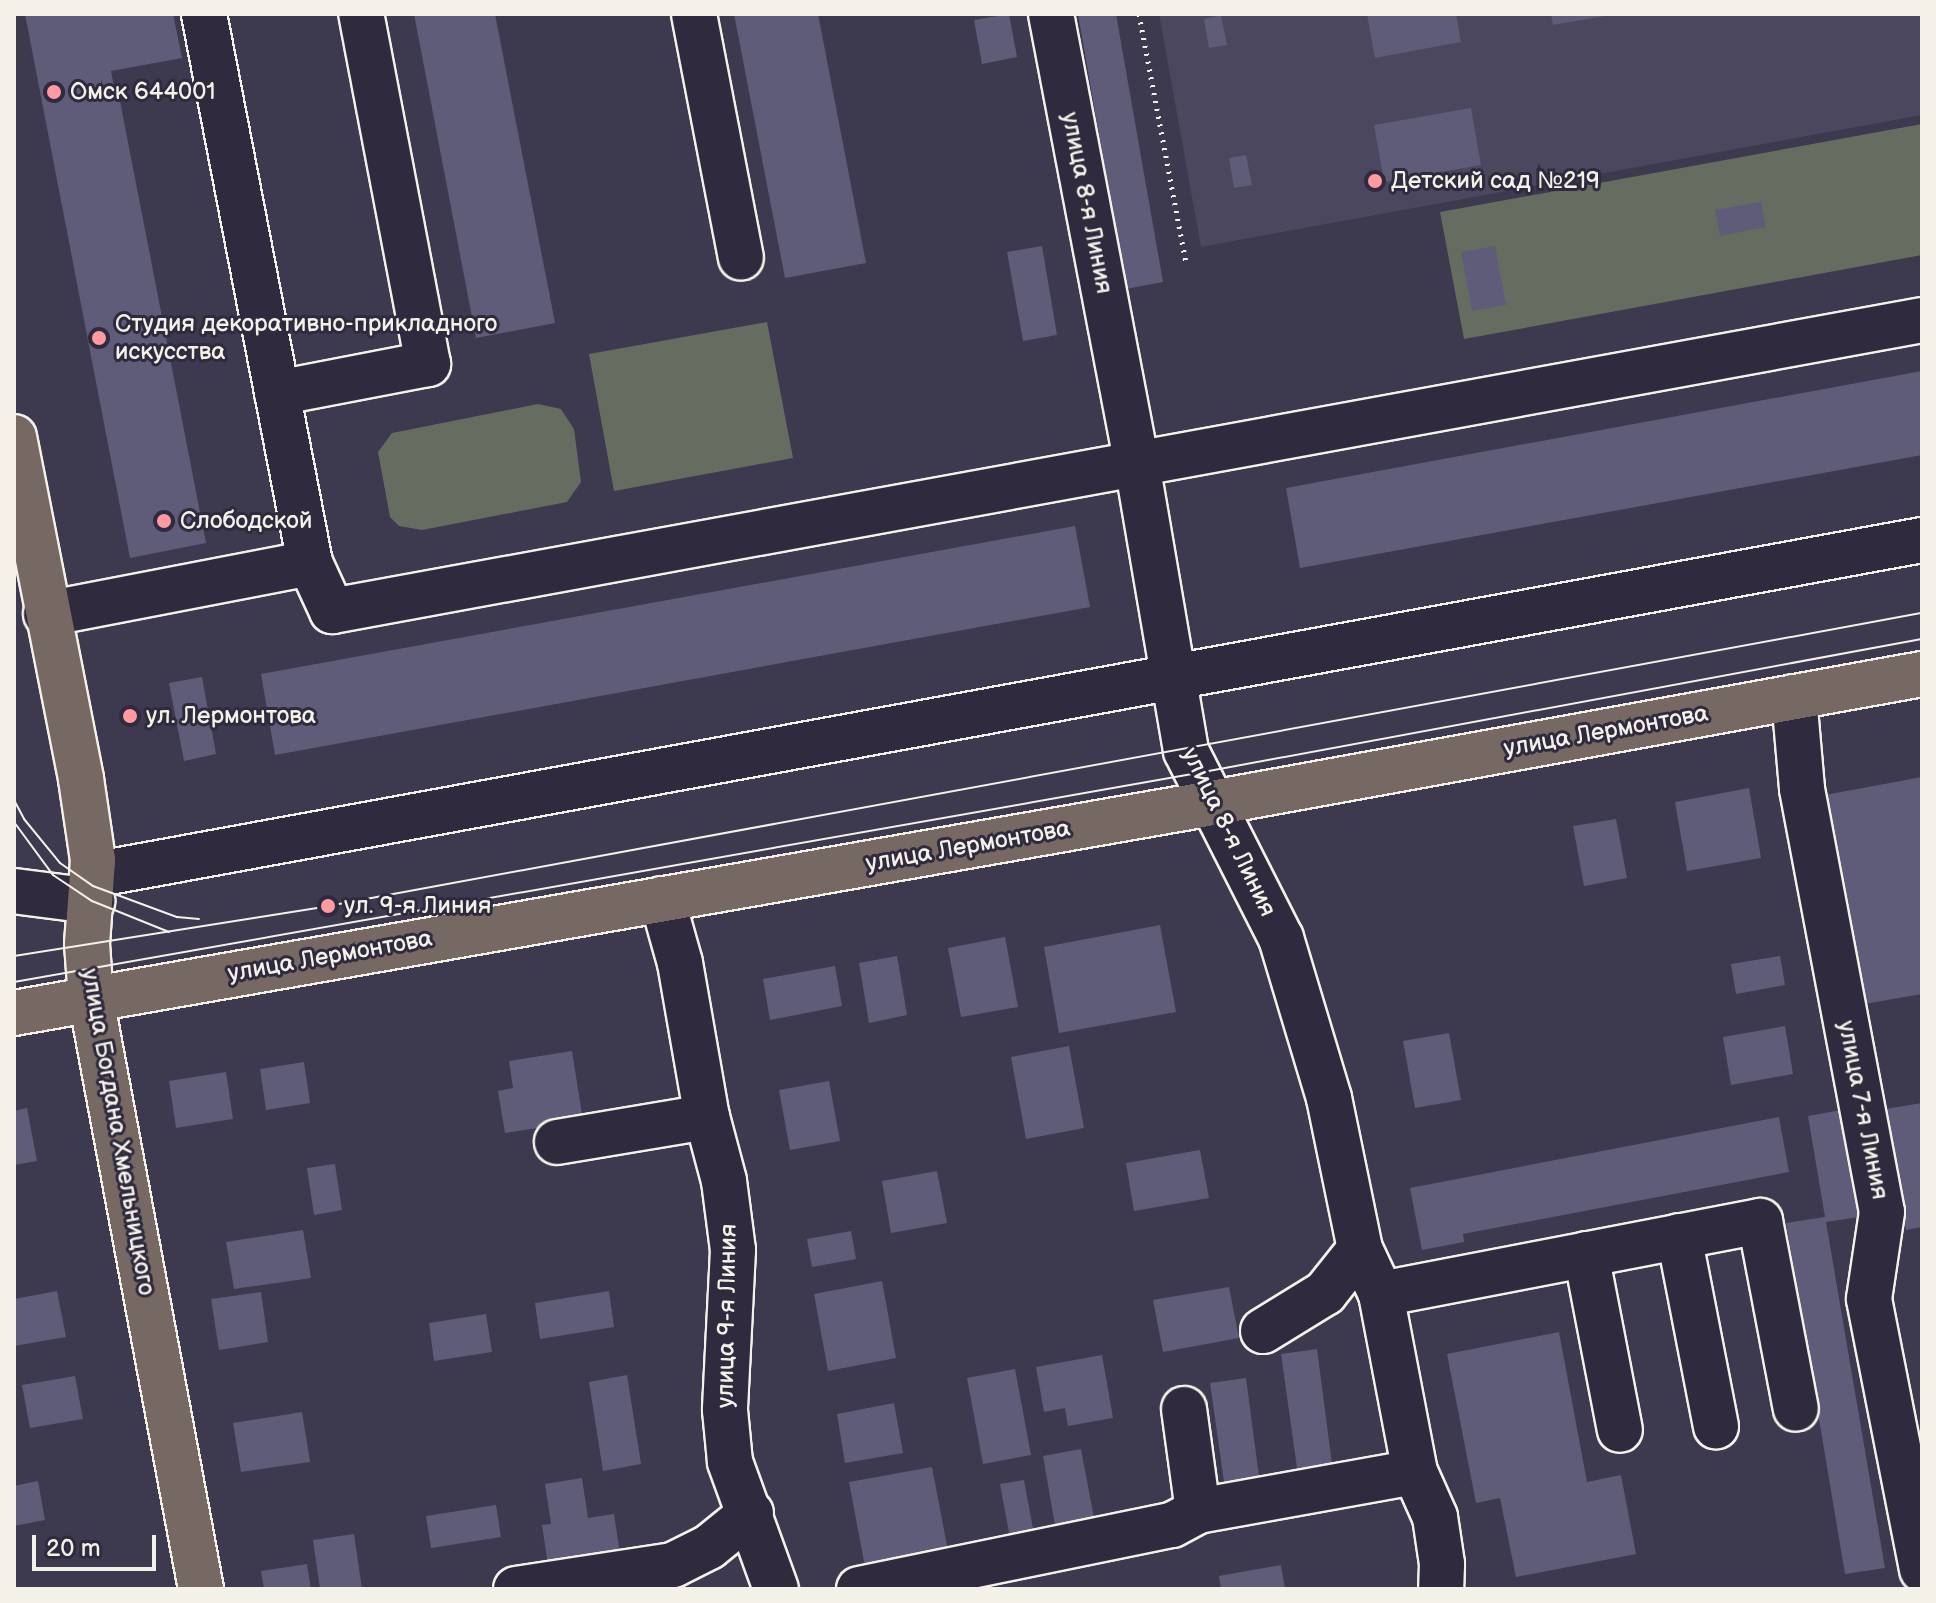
<!DOCTYPE html>
<meta charset="utf-8">
<style>
body{margin:0}
#map{position:relative;width:1936px;height:1603px;overflow:hidden;background:#3d394f;font-family:"Balsamiq Sans",sans-serif}
div>[style]{position:absolute}
.built>*{inset:0;background:#4a475f}
.green>*{inset:0;background:#646d60}
.building>*{inset:0;background:#5f5c7a}
.path>*{height:5px;margin-top:-2.5px;transform-origin:0;background:repeating-linear-gradient(90deg,#f4f1e8 0 2px,transparent 0 8px)}
.roads{filter:drop-shadow(2px 0 #f4f1e8) drop-shadow(-2px 0 #f4f1e8) drop-shadow(0 2px #f4f1e8) drop-shadow(0 -2px #f4f1e8)}
.minor>*{height:44px;margin:-22px;padding:0 22px;transform-origin:22px;border-radius:22px;background:#2f2a3d}
.major>*{height:44px;margin:-22px;padding:0 22px;transform-origin:22px;border-radius:22px;background:#766964}
.tram>*{height:2px;margin:-1px;padding:0 1px;transform-origin:1px;border-radius:1px;background:#f4f1e8}
.dots>*{width:22px;height:22px;translate:-50% -50%;box-sizing:border-box;border:4px solid #2f2a3d;border-radius:50%}
span{translate:-50% -50%;white-space:nowrap;text-align:center;line-height:1.15;-webkit-text-stroke:6px #2f2a3d;paint-order:stroke}
.poi-label{font-size:24px;color:#f4f1e8}
.left{translate:0 -50%;text-align:left}
.street-label{font-size:24px;color:#f4f1e8}
.frame{position:absolute;inset:0;border:16px solid #f4f1e8;pointer-events:none}
.scale{position:absolute;left:32px;top:1535px;width:124px;height:36px;box-sizing:border-box;border:4px solid #f4f1e8;border-top:0;padding-left:10px;font-size:24px;line-height:28px;white-space:nowrap;color:#f4f1e8;-webkit-text-stroke:6px #2f2a3d;paint-order:stroke}
</style>
<div id="map">
<div class="built">
<div style="clip-path:polygon(1159px 14px,1922px 14px,1922px 115px,1201px 247px)"></div>
</div>
<div class="green">
<div style="clip-path:polygon(1922px 124px,1922px 255px,1464px 339px,1440px 212px)"></div>
<div style="clip-path:polygon(767px 322px,793px 458px,614px 491px,589px 354px)"></div>
<div style="clip-path:polygon(538px 404px,561px 409px,574px 429px,581px 482px,567px 502px,422px 530px,399px 526px,390px 517px,378px 452px,392px 433px)"></div>
</div>
<div class="building">
<div style="clip-path:polygon(25px 14px,173px 14px,182px 58px,111px 71px,116px 97px,119px 96px,206px 543px,130px 558px)"></div>
<div style="clip-path:polygon(414px 14px,495px 14px,555px 323px,476px 338px)"></div>
<div style="clip-path:polygon(734px 14px,818px 14px,866px 263px,785px 278px)"></div>
<div style="clip-path:polygon(1009px 14px,1017px 57px,982px 64px,974px 20px)"></div>
<div style="clip-path:polygon(1078px 14px,1116px 14px,1163px 282px,1126px 289px)"></div>
<div style="clip-path:polygon(1367px 14px,1456px 14px,1461px 42px,1375px 58px)"></div>
<div style="clip-path:polygon(1551px 14px,1605px 14px,1605px 16px,1553px 25px)"></div>
<div style="clip-path:polygon(1221px 15px,1227px 45px,1209px 48px,1204px 19px)"></div>
<div style="clip-path:polygon(1471px 108px,1481px 165px,1384px 182px,1374px 125px)"></div>
<div style="clip-path:polygon(1246px 155px,1252px 185px,1234px 188px,1229px 158px)"></div>
<div style="clip-path:polygon(1761px 202px,1766px 227px,1720px 236px,1715px 210px)"></div>
<div style="clip-path:polygon(1042px 246px,1057px 335px,1023px 341px,1007px 252px)"></div>
<div style="clip-path:polygon(1495px 246px,1506px 305px,1472px 311px,1461px 252px)"></div>
<div style="clip-path:polygon(1922px 371px,1922px 455px,1300px 568px,1286px 488px)"></div>
<div style="clip-path:polygon(1075px 526px,1090px 607px,275px 755px,261px 674px)"></div>
<div style="clip-path:polygon(202px 677px,216px 754px,184px 761px,169px 683px)"></div>
<div style="clip-path:polygon(1922px 777px,1922px 994px,1864px 1004px,1825px 795px)"></div>
<div style="clip-path:polygon(1749px 788px,1761px 858px,1687px 871px,1675px 802px)"></div>
<div style="clip-path:polygon(1616px 819px,1627px 878px,1584px 886px,1573px 826px)"></div>
<div style="clip-path:polygon(1160px 925px,1176px 1012px,1059px 1033px,1044px 947px)"></div>
<div style="clip-path:polygon(1005px 937px,1018px 1007px,961px 1017px,948px 948px)"></div>
<div style="clip-path:polygon(897px 956px,907px 1015px,869px 1023px,859px 963px)"></div>
<div style="clip-path:polygon(1780px 956px,1785px 985px,1736px 994px,1731px 964px)"></div>
<div style="clip-path:polygon(835px 966px,842px 1006px,770px 1020px,763px 979px)"></div>
<div style="clip-path:polygon(1785px 1026px,1793px 1074px,1731px 1085px,1723px 1037px)"></div>
<div style="clip-path:polygon(1449px 1033px,1461px 1100px,1415px 1108px,1403px 1041px)"></div>
<div style="clip-path:polygon(1069px 1046px,1084px 1128px,1026px 1139px,1011px 1057px)"></div>
<div style="clip-path:polygon(572px 1051px,583px 1121px,505px 1133px,498px 1091px,513px 1088px,509px 1061px)"></div>
<div style="clip-path:polygon(304px 1062px,310px 1103px,266px 1110px,260px 1069px)"></div>
<div style="clip-path:polygon(226px 1072px,233px 1119px,176px 1128px,169px 1081px)"></div>
<div style="clip-path:polygon(829px 1081px,840px 1141px,790px 1150px,779px 1090px)"></div>
<div style="clip-path:polygon(1922px 1103px,1922px 1227px,1906px 1230px,1885px 1109px)"></div>
<div style="clip-path:polygon(27px 1108px,37px 1161px,14px 1165px,14px 1111px)"></div>
<div style="clip-path:polygon(1847px 1109px,1865px 1216px,1826px 1222px,1885px 1568px,1845px 1574px,1786px 1223px,1825px 1217px,1808px 1116px)"></div>
<div style="clip-path:polygon(1779px 1117px,1789px 1172px,1463px 1234px,1464px 1242px,1422px 1250px,1410px 1188px)"></div>
<div style="clip-path:polygon(1200px 1150px,1209px 1198px,1134px 1211px,1126px 1163px)"></div>
<div style="clip-path:polygon(335px 1164px,342px 1210px,314px 1215px,307px 1168px)"></div>
<div style="clip-path:polygon(937px 1171px,947px 1223px,891px 1233px,882px 1181px)"></div>
<div style="clip-path:polygon(303px 1230px,311px 1278px,234px 1289px,226px 1242px)"></div>
<div style="clip-path:polygon(851px 1231px,856px 1259px,812px 1267px,807px 1239px)"></div>
<div style="clip-path:polygon(882px 1281px,896px 1358px,828px 1371px,814px 1294px)"></div>
<div style="clip-path:polygon(1229px 1287px,1239px 1338px,1163px 1352px,1153px 1300px)"></div>
<div style="clip-path:polygon(57px 1291px,66px 1337px,14px 1346px,14px 1299px)"></div>
<div style="clip-path:polygon(609px 1291px,614px 1327px,540px 1339px,535px 1303px)"></div>
<div style="clip-path:polygon(261px 1292px,268px 1342px,219px 1350px,211px 1299px)"></div>
<div style="clip-path:polygon(486px 1314px,492px 1352px,434px 1361px,429px 1323px)"></div>
<div style="clip-path:polygon(1559px 1332px,1587px 1482px,1621px 1475px,1636px 1554px,1516px 1577px,1500px 1498px,1476px 1503px,1447px 1354px)"></div>
<div style="clip-path:polygon(1317px 1349px,1332px 1464px,1297px 1468px,1281px 1354px)"></div>
<div style="clip-path:polygon(1102px 1355px,1113px 1418px,1068px 1426px,1065px 1408px,1044px 1412px,1036px 1367px)"></div>
<div style="clip-path:polygon(1015px 1369px,1031px 1455px,983px 1464px,967px 1378px)"></div>
<div style="clip-path:polygon(627px 1375px,641px 1464px,603px 1471px,589px 1382px)"></div>
<div style="clip-path:polygon(75px 1376px,83px 1419px,30px 1428px,22px 1385px)"></div>
<div style="clip-path:polygon(1246px 1378px,1260px 1484px,1225px 1489px,1210px 1383px)"></div>
<div style="clip-path:polygon(894px 1403px,903px 1453px,845px 1463px,837px 1414px)"></div>
<div style="clip-path:polygon(302px 1412px,310px 1462px,241px 1472px,233px 1423px)"></div>
<div style="clip-path:polygon(1081px 1449px,1095px 1523px,1056px 1531px,1043px 1456px)"></div>
<div style="clip-path:polygon(932px 1467px,948px 1551px,865px 1567px,849px 1482px)"></div>
<div style="clip-path:polygon(582px 1478px,588px 1518px,614px 1514px,620px 1554px,548px 1565px,542px 1525px,551px 1524px,545px 1484px)"></div>
<div style="clip-path:polygon(1024px 1480px,1034px 1534px,1010px 1538px,1000px 1484px)"></div>
<div style="clip-path:polygon(38px 1481px,45px 1520px,14px 1526px,14px 1486px)"></div>
<div style="clip-path:polygon(496px 1505px,501px 1537px,431px 1548px,426px 1516px)"></div>
<div style="clip-path:polygon(354px 1534px,362px 1589px,320px 1589px,313px 1540px)"></div>
<div style="clip-path:polygon(307px 1564px,311px 1589px,264px 1589px,261px 1571px)"></div>
<div style="clip-path:polygon(1281px 1565px,1285px 1589px,1221px 1589px,1219px 1576px)"></div>
</div>
<div class="path">
<div style="left:1139px;top:14px;width:252px;rotate:79.3deg"></div>
</div>
<div class="roads">
<div class="minor">
<div style="left:204px;top:14px;width:559px;rotate:79.07deg"></div>
<div style="left:310px;top:563px;width:53px;rotate:65.4deg"></div>
<div style="left:332px;top:611px;width:1616px;rotate:-10.37deg"></div>
<div style="left:694px;top:14px;width:248px;rotate:79.1deg"></div>
<div style="left:1051px;top:14px;width:458px;rotate:79.2deg"></div>
<div style="left:1137px;top:464px;width:291px;rotate:80.3deg"></div>
<div style="left:1186px;top:751px;width:210px;rotate:63.1deg"></div>
<div style="left:1281px;top:938px;width:167px;rotate:73.3deg"></div>
<div style="left:1329px;top:1098px;width:154px;rotate:78.4deg"></div>
<div style="left:1360px;top:1249px;width:50px;rotate:65deg"></div>
<div style="left:1381px;top:1294px;width:181px;rotate:79.2deg"></div>
<div style="left:1415px;top:1472px;width:49px;rotate:66deg"></div>
<div style="left:1435px;top:1517px;width:48px;rotate:81.5deg"></div>
<div style="left:1442px;top:1564px;width:25px;rotate:92deg"></div>
<div style="left:277px;top:393px;width:154px;rotate:-10.9deg"></div>
<div style="left:428px;top:364px;width:356px;rotate:-100.8deg"></div>
<div style="left:46px;top:614px;width:269px;rotate:-10.9deg"></div>
<div style="left:1794px;top:697px;width:92px;rotate:85deg"></div>
<div style="left:1802px;top:789px;width:430px;rotate:79.3deg"></div>
<div style="left:1882px;top:1212px;width:88px;rotate:98.5deg"></div>
<div style="left:1869px;top:1299px;width:276px;rotate:78.9deg"></div>
<div style="left:93px;top:875px;width:1859px;rotate:-10.38deg"></div>
<div style="left:14px;top:891px;width:79px;rotate:7.3deg"></div>
<div style="left:662px;top:899px;width:66px;rotate:74.3deg"></div>
<div style="left:680px;top:963px;width:156px;rotate:80.1deg"></div>
<div style="left:707px;top:1117px;width:66px;rotate:75.1deg"></div>
<div style="left:724px;top:1181px;width:70px;rotate:82.6deg"></div>
<div style="left:733px;top:1250px;width:160px;rotate:92.9deg"></div>
<div style="left:725px;top:1410px;width:52px;rotate:84.5deg"></div>
<div style="left:730px;top:1462px;width:135px;rotate:70.1deg"></div>
<div style="left:557px;top:1142px;width:152px;rotate:-9.5deg"></div>
<div style="left:1679px;top:1236px;width:194px;rotate:79deg"></div>
<div style="left:1586px;top:1254px;width:179px;rotate:79.1deg"></div>
<div style="left:1381px;top:1294px;width:386px;rotate:-10.9deg"></div>
<div style="left:1760px;top:1221px;width:191px;rotate:79.2deg"></div>
<div style="left:1263px;top:1331px;width:73px;rotate:-31.5deg"></div>
<div style="left:1325px;top:1293px;width:56px;rotate:-51.5deg"></div>
<div style="left:1184px;top:1409px;width:103px;rotate:82.2deg"></div>
<div style="left:516px;top:1589px;width:159px;rotate:-8.7deg"></div>
<div style="left:673px;top:1565px;width:40px;rotate:-26.6deg"></div>
<div style="left:709px;top:1547px;width:54px;rotate:-39deg"></div>
<div style="left:859px;top:1589px;width:319px;rotate:-11.6deg"></div>
<div style="left:1172px;top:1525px;width:30px;rotate:-28deg"></div>
<div style="left:1198px;top:1511px;width:220px;rotate:-10.2deg"></div>
</div>
<div class="major">
<div style="left:14px;top:437px;width:349px;rotate:78.9deg"></div>
<div style="left:81px;top:779px;width:82px;rotate:81.6deg"></div>
<div style="left:93px;top:860px;width:84px;rotate:94.1deg"></div>
<div style="left:87px;top:944px;width:55px;rotate:85.8deg"></div>
<div style="left:91px;top:999px;width:600px;rotate:79.44deg"></div>
<div style="left:14px;top:1013px;width:1216px;rotate:-9.94deg"></div>
<div style="left:1212px;top:803px;width:722px;rotate:-10.3deg"></div>
</div>
</div>
<div class="tram">
<div style="left:14px;top:800px;width:21px;rotate:62deg"></div>
<div style="left:24px;top:819px;width:57px;rotate:50.7deg"></div>
<div style="left:60px;top:863px;width:40px;rotate:34.9deg"></div>
<div style="left:93px;top:886px;width:90px;rotate:20.3deg"></div>
<div style="left:177px;top:917px;width:22px;rotate:5deg"></div>
<div style="left:14px;top:822px;width:66px;rotate:53.7deg"></div>
<div style="left:53px;top:875px;width:47px;rotate:33.7deg"></div>
<div style="left:92px;top:901px;width:83px;rotate:21.9deg"></div>
<div style="left:14px;top:956px;width:318px;rotate:-9deg"></div>
<div style="left:328px;top:906px;width:1621px;rotate:-10.42deg"></div>
<div style="left:14px;top:982px;width:1202px;rotate:-10.01deg"></div>
<div style="left:1198px;top:773px;width:736px;rotate:-10.49deg"></div>
</div>
<div class="dots">
<div style="left:54px;top:92px;background:#ff9aa2"></div>
<div style="left:1375px;top:181px;background:#ff9aa2"></div>
<div style="left:99px;top:338px;background:#ff9aa2"></div>
<div style="left:164px;top:521px;background:#ff9aa2"></div>
<div style="left:130px;top:716px;background:#ff9aa2"></div>
<div style="left:328px;top:906px;background:#ff9aa2"></div>
</div>
<div class="poi-label">
<span class="left" style="left:70px;top:92px">Омск 644001</span>
<span class="left" style="left:1391px;top:181px">Детский сад №219</span>
<span class="left" style="left:115px;top:338px">Студия декоративно-прикладного<br>искусства</span>
<span class="left" style="left:180px;top:521px">Слободской</span>
<span class="left" style="left:146px;top:716px">ул. Лермонтова</span>
<span class="left" style="left:344px;top:906px">ул. 9-я Линия</span>
</div>
<div class="street-label">
<span style="left:1087px;top:203px;rotate:79deg">улица 8-я Линия</span>
<span style="left:1606px;top:731px;rotate:-10deg">улица Лермонтова</span>
<span style="left:1229px;top:832px;rotate:64deg">улица 8-я Линия</span>
<span style="left:968px;top:846px;rotate:-10deg">улица Лермонтова</span>
<span style="left:330px;top:956px;rotate:-10deg">улица Лермонтова</span>
<span style="left:1863px;top:1110px;rotate:79deg">улица 7-я Линия</span>
<span style="left:118px;top:1132px;rotate:80deg">улица Богдана Хмельницкого</span>
<span style="left:727px;top:1316px;rotate:-89deg">улица 9-я Линия</span>
</div>
<div class="frame"></div>
<div class="scale">20 m</div>
</div>
